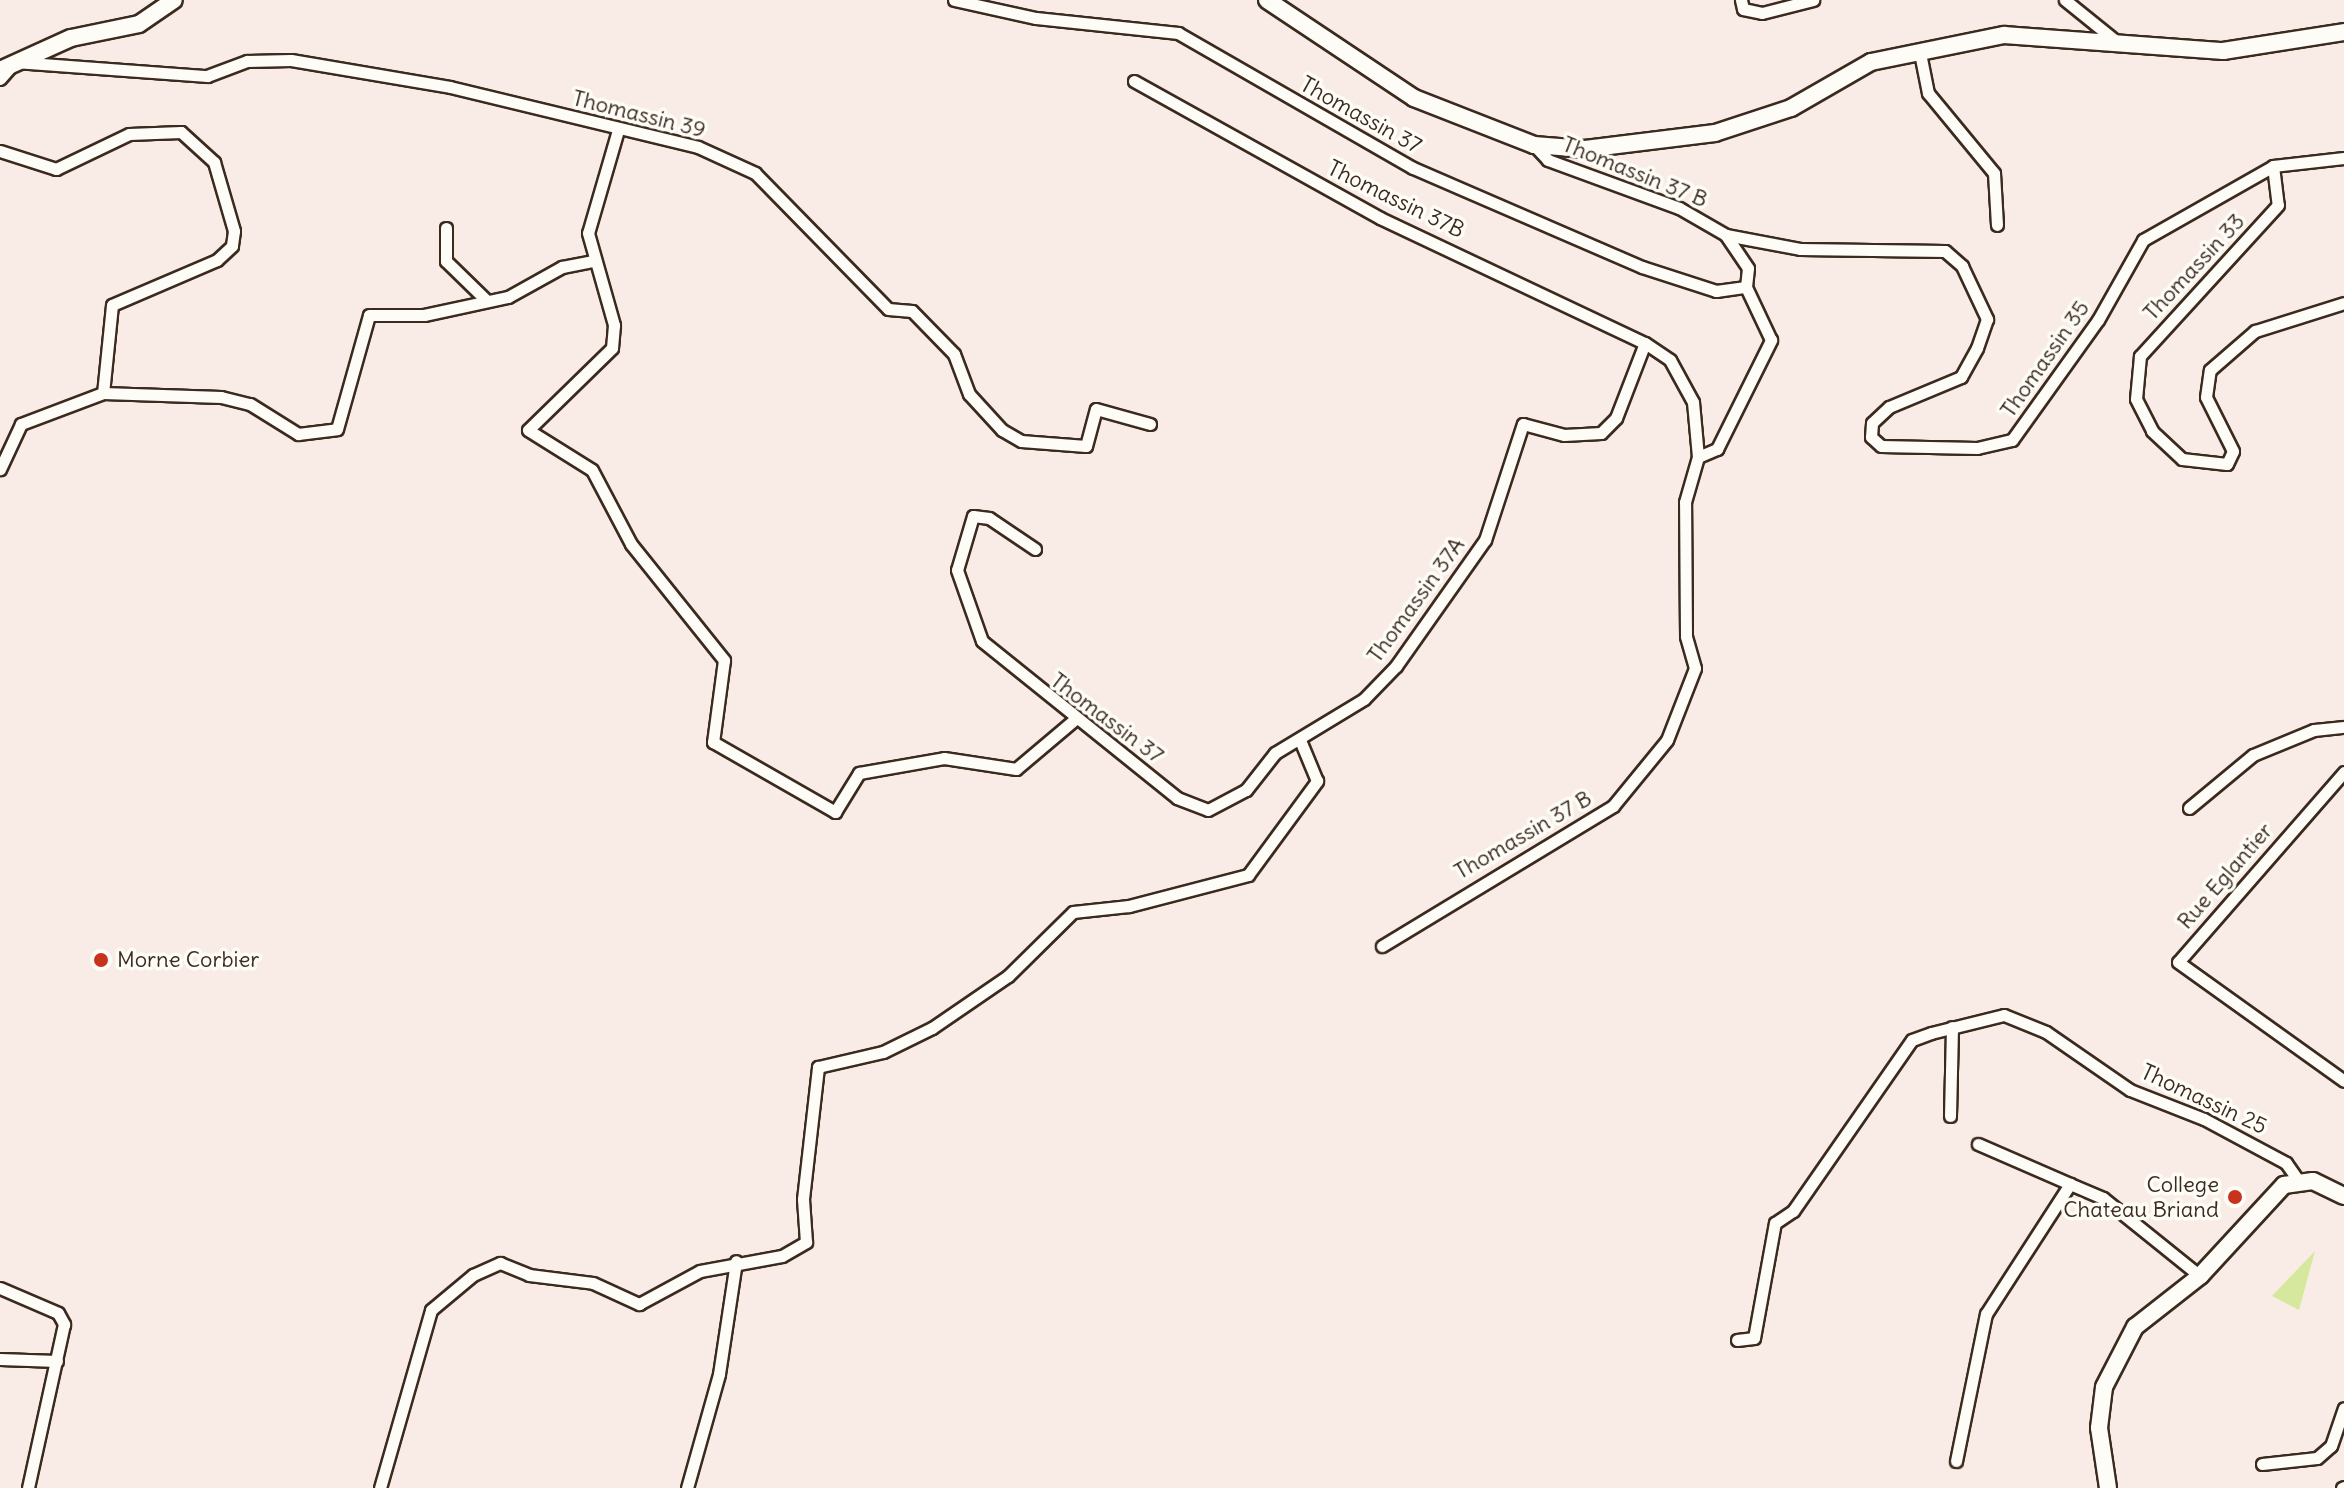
<!DOCTYPE html>
<style>
body{margin:0}
#map{position:relative;width:2344px;height:1488px;overflow:hidden;background:#f9ece6;font-family:Delius,sans-serif}
div>[style]{position:absolute}
.green>*{inset:0;background:#d5e89d}
.roads{filter:drop-shadow(2px 0 #3b2a1e) drop-shadow(-2px 0 #3b2a1e) drop-shadow(0 2px #3b2a1e) drop-shadow(0 -2px #3b2a1e)}
.street>*{height:11px;margin:-5.5px;padding:0 5.5px;transform-origin:5.5px;border-radius:5.5px;background:#fdfcf7}
.secondary>*{height:16px;margin:-8px;padding:0 8px;transform-origin:8px;border-radius:8px;background:#fdfcf7}
.dots>*{width:22px;height:22px;translate:-50% -50%;box-sizing:border-box;border:4px solid #fdfcf7;border-radius:50%}
span{translate:-50% -50%;white-space:nowrap;text-align:center;line-height:1.15;-webkit-text-stroke:7px #fdfcf7;paint-order:stroke}
.street-label{font-size:22px;color:#3b2a1e}
.poi-label{font-size:22px;color:#3b2a1e}
.left{translate:0 -50%;text-align:left}
.right{translate:-100% -50%;text-align:right}
</style>
<div id="map">
<div class="green">
<div style="clip-path:polygon(2315px 1251px,2299px 1310px,2272px 1296px)"></div>
</div>
<div class="roads">
<div class="street">
<div style="left:954px;top:0;width:84px;rotate:12.4deg"></div>
<div style="left:1036px;top:18px;width:143px;rotate:6deg"></div>
<div style="left:1178px;top:33px;width:271px;rotate:29.9deg"></div>
<div style="left:1413px;top:168px;width:249px;rotate:23.4deg"></div>
<div style="left:1642px;top:267px;width:78px;rotate:18deg"></div>
<div style="left:1716px;top:291px;width:30px;rotate:-8deg"></div>
<div style="left:1741px;top:0;width:9px;rotate:77deg"></div>
<div style="left:1743px;top:9px;width:19px;rotate:12deg"></div>
<div style="left:1762px;top:13px;width:53px;rotate:-14.3deg"></div>
<div style="left:2065px;top:0;width:67px;rotate:38.9deg"></div>
<div style="left:1920px;top:53px;width:41px;rotate:78.7deg"></div>
<div style="left:1928px;top:93px;width:104px;rotate:50.5deg"></div>
<div style="left:1994px;top:173px;width:52px;rotate:86.7deg"></div>
<div style="left:0;top:79px;width:23px;rotate:-49deg"></div>
<div style="left:15px;top:62px;width:193px;rotate:4.2deg"></div>
<div style="left:207px;top:76px;width:43px;rotate:-20.6deg"></div>
<div style="left:247px;top:61px;width:44px;rotate:-1.3deg"></div>
<div style="left:291px;top:60px;width:161px;rotate:9.6deg"></div>
<div style="left:450px;top:87px;width:255px;rotate:13.6deg"></div>
<div style="left:698px;top:147px;width:63px;rotate:24.5deg"></div>
<div style="left:755px;top:173px;width:190px;rotate:45.6deg"></div>
<div style="left:888px;top:309px;width:24px;rotate:5deg"></div>
<div style="left:912px;top:311px;width:60px;rotate:45.7deg"></div>
<div style="left:954px;top:354px;width:43px;rotate:69.4deg"></div>
<div style="left:969px;top:394px;width:49px;rotate:47.5deg"></div>
<div style="left:1002px;top:430px;width:22px;rotate:30deg"></div>
<div style="left:1021px;top:441px;width:65px;rotate:4.4deg"></div>
<div style="left:1086px;top:446px;width:38px;rotate:-75deg"></div>
<div style="left:1096px;top:409px;width:56px;rotate:15.5deg"></div>
<div style="left:1134px;top:81px;width:282px;rotate:29.1deg"></div>
<div style="left:1380px;top:218px;width:293px;rotate:25.3deg"></div>
<div style="left:618px;top:130px;width:107px;rotate:106.2deg"></div>
<div style="left:588px;top:233px;width:96px;rotate:74.2deg"></div>
<div style="left:614px;top:325px;width:23px;rotate:95deg"></div>
<div style="left:612px;top:348px;width:117px;rotate:135.7deg"></div>
<div style="left:528px;top:430px;width:75px;rotate:32deg"></div>
<div style="left:592px;top:470px;width:84px;rotate:62.2deg"></div>
<div style="left:631px;top:544px;width:149px;rotate:51.3deg"></div>
<div style="left:724px;top:660px;width:83px;rotate:97.6deg"></div>
<div style="left:713px;top:742px;width:141px;rotate:29.8deg"></div>
<div style="left:835px;top:812px;width:46px;rotate:-58.4deg"></div>
<div style="left:859px;top:773px;width:86px;rotate:-10deg"></div>
<div style="left:944px;top:758px;width:73px;rotate:8.7deg"></div>
<div style="left:1016px;top:769px;width:76px;rotate:-40.2deg"></div>
<div style="left:0;top:151px;width:59px;rotate:17.8deg"></div>
<div style="left:56px;top:169px;width:81px;rotate:-25.6deg"></div>
<div style="left:129px;top:134px;width:52px;rotate:-2.2deg"></div>
<div style="left:181px;top:132px;width:45px;rotate:42.3deg"></div>
<div style="left:214px;top:162px;width:72px;rotate:73.8deg"></div>
<div style="left:234px;top:231px;width:15px;rotate:98deg"></div>
<div style="left:232px;top:246px;width:21px;rotate:137deg"></div>
<div style="left:217px;top:260px;width:114px;rotate:156.8deg"></div>
<div style="left:112px;top:305px;width:88px;rotate:95.8deg"></div>
<div style="left:103px;top:393px;width:88px;rotate:159.3deg"></div>
<div style="left:21px;top:424px;width:50px;rotate:115deg"></div>
<div style="left:2273px;top:166px;width:39px;rotate:83deg"></div>
<div style="left:2278px;top:205px;width:205px;rotate:132.4deg"></div>
<div style="left:2140px;top:356px;width:43px;rotate:95.3deg"></div>
<div style="left:2136px;top:399px;width:36px;rotate:63deg"></div>
<div style="left:2152px;top:431px;width:41px;rotate:43deg"></div>
<div style="left:2182px;top:459px;width:45px;rotate:6.3deg"></div>
<div style="left:2227px;top:464px;width:14px;rotate:-65deg"></div>
<div style="left:2233px;top:451px;width:60px;rotate:-116.6deg"></div>
<div style="left:2206px;top:397px;width:27px;rotate:-82deg"></div>
<div style="left:2210px;top:370px;width:60px;rotate:-40.9deg"></div>
<div style="left:2255px;top:331px;width:93px;rotate:-17.5deg"></div>
<div style="left:446px;top:228px;width:33px;rotate:90deg"></div>
<div style="left:446px;top:261px;width:57px;rotate:44.3deg"></div>
<div style="left:1726px;top:235px;width:75px;rotate:10.7deg"></div>
<div style="left:1800px;top:249px;width:145px;rotate:0.8deg"></div>
<div style="left:1945px;top:251px;width:23px;rotate:41deg"></div>
<div style="left:1962px;top:266px;width:59px;rotate:64.7deg"></div>
<div style="left:1987px;top:319px;width:31px;rotate:109deg"></div>
<div style="left:1977px;top:348px;width:33px;rotate:119deg"></div>
<div style="left:1961px;top:377px;width:78px;rotate:157.4deg"></div>
<div style="left:1889px;top:407px;width:23px;rotate:137deg"></div>
<div style="left:1872px;top:423px;width:14px;rotate:94deg"></div>
<div style="left:1871px;top:437px;width:13px;rotate:42deg"></div>
<div style="left:1881px;top:446px;width:96px;rotate:1.2deg"></div>
<div style="left:1977px;top:448px;width:36px;rotate:-13deg"></div>
<div style="left:2012px;top:440px;width:148px;rotate:-54.4deg"></div>
<div style="left:2098px;top:320px;width:92px;rotate:-60.6deg"></div>
<div style="left:2143px;top:240px;width:150px;rotate:-29.6deg"></div>
<div style="left:2273px;top:166px;width:71px;rotate:-6.4deg"></div>
<div style="left:103px;top:393px;width:118px;rotate:1.9deg"></div>
<div style="left:221px;top:397px;width:30px;rotate:14deg"></div>
<div style="left:250px;top:404px;width:57px;rotate:32deg"></div>
<div style="left:298px;top:434px;width:39px;rotate:-7deg"></div>
<div style="left:337px;top:429px;width:118px;rotate:-74.3deg"></div>
<div style="left:369px;top:315px;width:55px"></div>
<div style="left:424px;top:315px;width:86px;rotate:-12.1deg"></div>
<div style="left:508px;top:297px;width:62px;rotate:-29.1deg"></div>
<div style="left:562px;top:267px;width:32px;rotate:-11deg"></div>
<div style="left:1035px;top:549px;width:55px;rotate:-146deg"></div>
<div style="left:989px;top:518px;width:16px;rotate:-173deg"></div>
<div style="left:973px;top:516px;width:56px;rotate:106.5deg"></div>
<div style="left:957px;top:570px;width:75px;rotate:70.6deg"></div>
<div style="left:982px;top:641px;width:250px;rotate:38.8deg"></div>
<div style="left:1177px;top:798px;width:33px;rotate:21deg"></div>
<div style="left:1208px;top:810px;width:43px;rotate:-27.8deg"></div>
<div style="left:1246px;top:790px;width:47px;rotate:-51.9deg"></div>
<div style="left:1275px;top:753px;width:104px;rotate:-31.2deg"></div>
<div style="left:1364px;top:699px;width:46px;rotate:-45.9deg"></div>
<div style="left:1396px;top:666px;width:154px;rotate:-54.8deg"></div>
<div style="left:1485px;top:540px;width:122px;rotate:-71.9deg"></div>
<div style="left:1523px;top:424px;width:42px;rotate:15deg"></div>
<div style="left:1564px;top:435px;width:37px;rotate:-3deg"></div>
<div style="left:1601px;top:433px;width:21px;rotate:-45deg"></div>
<div style="left:1616px;top:418px;width:80px;rotate:-68.9deg"></div>
<div style="left:1645px;top:343px;width:30px;rotate:34deg"></div>
<div style="left:1670px;top:360px;width:48px;rotate:61.3deg"></div>
<div style="left:1693px;top:402px;width:55px;rotate:84.8deg"></div>
<div style="left:2344px;top:772px;width:252px;rotate:131.1deg"></div>
<div style="left:2178px;top:962px;width:204px;rotate:35.6deg"></div>
<div style="left:2189px;top:808px;width:83px;rotate:-39.6deg"></div>
<div style="left:2253px;top:755px;width:66px;rotate:-22.3deg"></div>
<div style="left:2314px;top:730px;width:30px;rotate:-6deg"></div>
<div style="left:1382px;top:946px;width:270px;rotate:-31.2deg"></div>
<div style="left:1613px;top:806px;width:85px;rotate:-50.7deg"></div>
<div style="left:1667px;top:740px;width:77px;rotate:-68.7deg"></div>
<div style="left:1695px;top:668px;width:33px;rotate:-106deg"></div>
<div style="left:1686px;top:636px;width:134px;rotate:-90.4deg"></div>
<div style="left:1685px;top:502px;width:47px;rotate:-73.9deg"></div>
<div style="left:1698px;top:457px;width:21px;rotate:-23deg"></div>
<div style="left:1717px;top:449px;width:122px;rotate:-63.6deg"></div>
<div style="left:1771px;top:340px;width:59px;rotate:-115.3deg"></div>
<div style="left:1746px;top:287px;width:19px;rotate:-84deg"></div>
<div style="left:1748px;top:268px;width:40px;rotate:-124deg"></div>
<div style="left:1726px;top:235px;width:54px;rotate:-150.1deg"></div>
<div style="left:1679px;top:208px;width:140px;rotate:-159.9deg"></div>
<div style="left:1548px;top:160px;width:21px;rotate:-133deg"></div>
<div style="left:1950px;top:1116px;width:89px;rotate:-88.7deg"></div>
<div style="left:1978px;top:1144px;width:100px;rotate:23.5deg"></div>
<div style="left:0;top:1288px;width:63px;rotate:23.3deg"></div>
<div style="left:58px;top:1313px;width:13px;rotate:61deg"></div>
<div style="left:64px;top:1324px;width:168px;rotate:102.4deg"></div>
<div style="left:1737px;top:1340px;width:17px;rotate:-7deg"></div>
<div style="left:1754px;top:1338px;width:117px;rotate:-79.7deg"></div>
<div style="left:1775px;top:1223px;width:22px;rotate:-34deg"></div>
<div style="left:1793px;top:1211px;width:208px;rotate:-55.2deg"></div>
<div style="left:1912px;top:1040px;width:20px;rotate:-20deg"></div>
<div style="left:1931px;top:1033px;width:75px;rotate:-13.9deg"></div>
<div style="left:2004px;top:1015px;width:45px;rotate:22deg"></div>
<div style="left:2046px;top:1032px;width:102px;rotate:34.6deg"></div>
<div style="left:2130px;top:1090px;width:79px;rotate:21.4deg"></div>
<div style="left:2204px;top:1119px;width:93px;rotate:28.2deg"></div>
<div style="left:2286px;top:1163px;width:21px;rotate:55deg"></div>
<div style="left:0;top:1359px;width:57px;rotate:2deg"></div>
<div style="left:1956px;top:1461px;width:150px;rotate:-78.5deg"></div>
<div style="left:1986px;top:1314px;width:155px;rotate:-57.1deg"></div>
<div style="left:2070px;top:1184px;width:36px;rotate:23deg"></div>
<div style="left:2103px;top:1198px;width:124px;rotate:38.8deg"></div>
<div style="left:2262px;top:1464px;width:55px;rotate:-6.2deg"></div>
<div style="left:2317px;top:1458px;width:18px;rotate:-41deg"></div>
<div style="left:2331px;top:1446px;width:40px;rotate:-71.1deg"></div>
<div style="left:380px;top:1488px;width:185px;rotate:-74deg"></div>
<div style="left:431px;top:1310px;width:55px;rotate:-39.8deg"></div>
<div style="left:473px;top:1275px;width:30px;rotate:-24deg"></div>
<div style="left:500px;top:1263px;width:31px;rotate:22deg"></div>
<div style="left:529px;top:1275px;width:64px;rotate:7.1deg"></div>
<div style="left:593px;top:1283px;width:51px;rotate:24.5deg"></div>
<div style="left:639px;top:1304px;width:69px;rotate:-28.4deg"></div>
<div style="left:700px;top:1271px;width:83px;rotate:-10.4deg"></div>
<div style="left:782px;top:1256px;width:28px;rotate:-30deg"></div>
<div style="left:806px;top:1242px;width:43px;rotate:-94deg"></div>
<div style="left:803px;top:1199px;width:133px;rotate:-83.5deg"></div>
<div style="left:818px;top:1067px;width:67px;rotate:-13deg"></div>
<div style="left:883px;top:1052px;width:55px;rotate:-26.1deg"></div>
<div style="left:932px;top:1028px;width:92px;rotate:-34.4deg"></div>
<div style="left:1008px;top:976px;width:91px;rotate:-44.6deg"></div>
<div style="left:1073px;top:912px;width:56px;rotate:-6.1deg"></div>
<div style="left:1129px;top:906px;width:123px;rotate:-14.6deg"></div>
<div style="left:1248px;top:875px;width:117px;rotate:-53.7deg"></div>
<div style="left:1317px;top:781px;width:44px;rotate:-112.5deg"></div>
<div style="left:687px;top:1488px;width:118px;rotate:-74.3deg"></div>
<div style="left:719px;top:1374px;width:114px;rotate:-81.4deg"></div>
<div style="left:2342px;top:1488px;width:2px;rotate:-27deg"></div>
</div>
<div class="secondary">
<div style="left:1267px;top:0;width:177px;rotate:33.7deg"></div>
<div style="left:1414px;top:98px;width:129px;rotate:21.4deg"></div>
<div style="left:1534px;top:145px;width:51px;rotate:4.5deg"></div>
<div style="left:1585px;top:149px;width:131px;rotate:-7deg"></div>
<div style="left:1715px;top:133px;width:80px;rotate:-18.2deg"></div>
<div style="left:1791px;top:108px;width:92px;rotate:-29.9deg"></div>
<div style="left:1871px;top:62px;width:136px;rotate:-11.5deg"></div>
<div style="left:2004px;top:35px;width:220px;rotate:4.2deg"></div>
<div style="left:2223px;top:51px;width:122px;rotate:-8.9deg"></div>
<div style="left:0;top:70px;width:78px;rotate:-24.3deg"></div>
<div style="left:71px;top:38px;width:69px;rotate:-11.6deg"></div>
<div style="left:139px;top:24px;width:42px;rotate:-34.4deg"></div>
<div style="left:2108px;top:1488px;width:61px;rotate:-98.5deg"></div>
<div style="left:2099px;top:1428px;width:41px;rotate:-83deg"></div>
<div style="left:2104px;top:1387px;width:68px;rotate:-62.7deg"></div>
<div style="left:2135px;top:1327px;width:83px;rotate:-38.1deg"></div>
<div style="left:2200px;top:1276px;width:124px;rotate:-47.3deg"></div>
<div style="left:2284px;top:1185px;width:29px;rotate:-8deg"></div>
<div style="left:2313px;top:1181px;width:34px;rotate:26deg"></div>
</div>
</div>
<div class="dots">
<div style="left:101px;top:960px;background:#c8321e"></div>
<div style="left:2235px;top:1197px;background:#c8321e"></div>
</div>
<div class="street-label">
<span style="left:639px;top:114px;rotate:14deg">Thomassin 39</span>
<span style="left:1361px;top:115px;rotate:29deg">Thomassin 37</span>
<span style="left:1635px;top:172px;rotate:22deg">Thomassin 37 B</span>
<span style="left:1396px;top:199px;rotate:26deg">Thomassin 37B</span>
<span style="left:2194px;top:267px;rotate:-47deg">Thomassin 33</span>
<span style="left:2045px;top:359px;rotate:-55deg">Thomassin 35</span>
<span style="left:1416px;top:600px;rotate:-54deg">Thomassin 37A</span>
<span style="left:1107px;top:718px;rotate:37deg">Thomassin 37</span>
<span style="left:1523px;top:835px;rotate:-30deg">Thomassin 37 B</span>
<span style="left:2225px;top:876px;rotate:-49deg">Rue Eglantier</span>
<span style="left:2204px;top:1099px;rotate:25deg">Thomassin 25</span>
</div>
<div class="poi-label">
<span class="left" style="left:117px;top:960px">Morne Corbier</span>
<span class="right" style="left:2219px;top:1197px">College<br>Chateau Briand</span>
</div>
</div>
